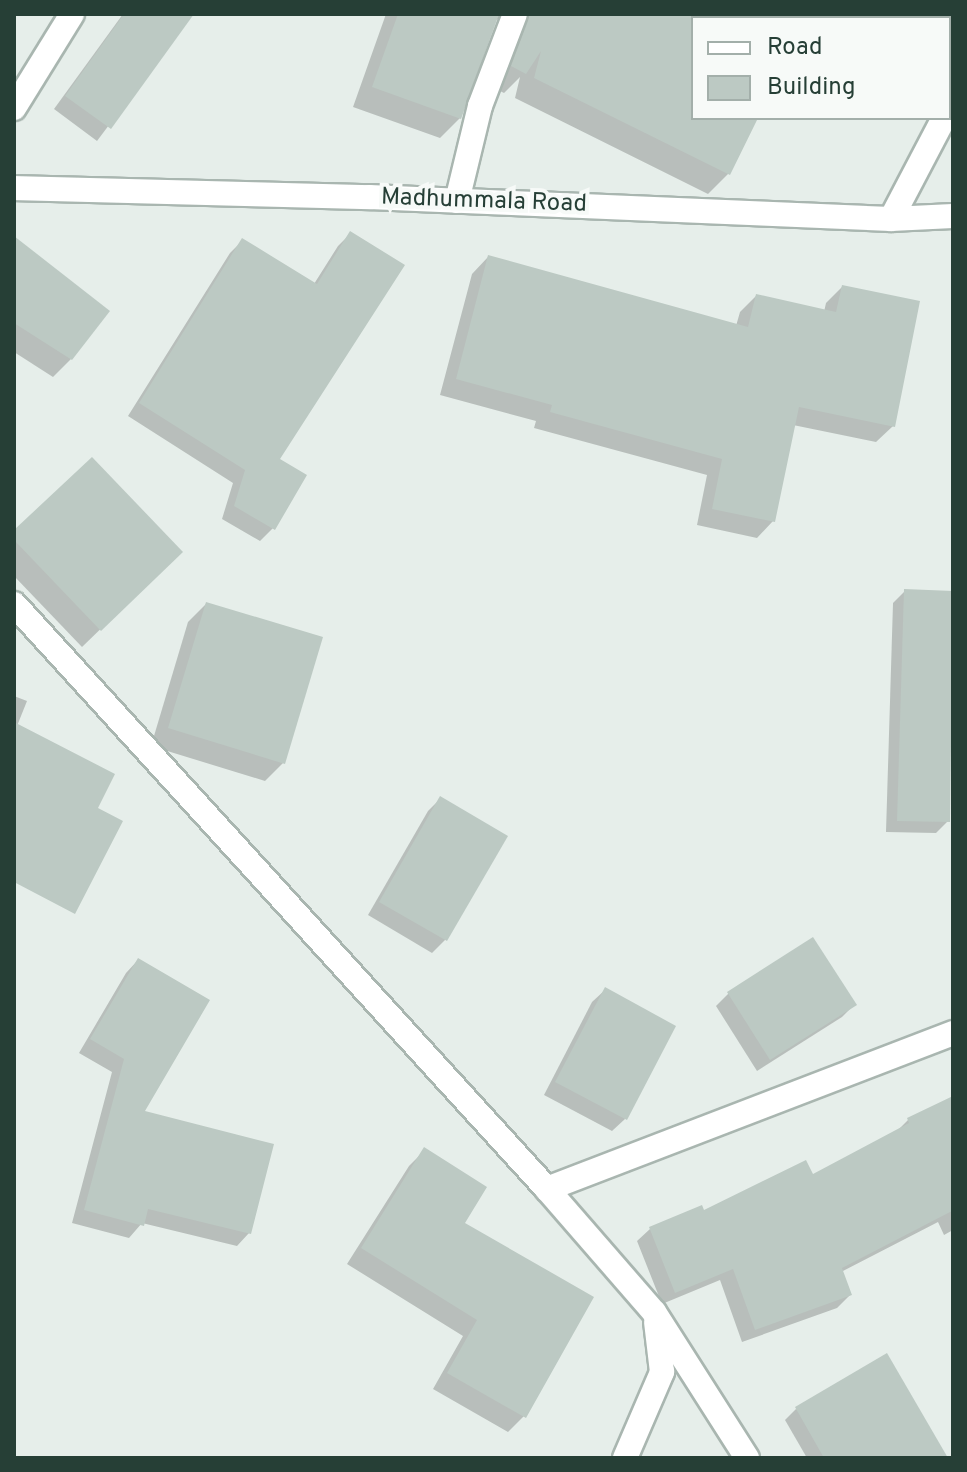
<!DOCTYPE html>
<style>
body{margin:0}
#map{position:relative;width:967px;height:1472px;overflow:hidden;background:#e6eeea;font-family:Overpass,sans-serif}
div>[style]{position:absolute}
.shadow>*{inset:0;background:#0003}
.building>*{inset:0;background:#bcc9c3}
.roads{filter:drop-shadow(2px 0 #a9b6b0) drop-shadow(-2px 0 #a9b6b0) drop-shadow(0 2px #a9b6b0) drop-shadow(0 -2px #a9b6b0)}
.service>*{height:24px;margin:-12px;padding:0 12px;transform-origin:12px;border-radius:12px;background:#fff}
.minor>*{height:24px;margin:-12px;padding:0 12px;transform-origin:12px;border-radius:12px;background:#fff}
.tertiary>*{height:24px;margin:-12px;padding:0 12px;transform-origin:12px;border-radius:12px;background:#fff}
span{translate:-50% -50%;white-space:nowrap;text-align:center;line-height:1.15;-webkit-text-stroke:8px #f7faf8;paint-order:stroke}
.street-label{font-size:24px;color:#263f36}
.frame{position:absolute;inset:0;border:16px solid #263f36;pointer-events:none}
.legend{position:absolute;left:691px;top:16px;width:260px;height:104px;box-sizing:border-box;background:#f7faf8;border:2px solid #a3afaa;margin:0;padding:10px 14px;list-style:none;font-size:24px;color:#263f36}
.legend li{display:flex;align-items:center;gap:16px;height:40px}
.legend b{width:40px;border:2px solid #a3afaa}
</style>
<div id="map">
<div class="shadow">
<div style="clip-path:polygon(123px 14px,192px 14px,97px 141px,54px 109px)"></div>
<div style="clip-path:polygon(386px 14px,765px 14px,773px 18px,693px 18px,693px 118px,756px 118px,728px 174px,708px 194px,515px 98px,520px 77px,504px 93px,492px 87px,508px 25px,499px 19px,495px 20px,460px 118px,440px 138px,353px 107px)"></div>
<div style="clip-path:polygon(845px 14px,906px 14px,902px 18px,850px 18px)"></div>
<div style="clip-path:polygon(351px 233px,277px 459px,273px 528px,260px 541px,222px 519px,233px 483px,128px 416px,230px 253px,243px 240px,314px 284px,338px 246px)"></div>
<div style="clip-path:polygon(14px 244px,71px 359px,53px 377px,14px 352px)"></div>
<div style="clip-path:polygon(488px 257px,736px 326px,740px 312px,756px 296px,824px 312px,826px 303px,842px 287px,893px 426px,876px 442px,793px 425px,773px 521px,757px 538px,697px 525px,707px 475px,534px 428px,536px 421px,440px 395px,472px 274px)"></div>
<div style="clip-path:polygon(14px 534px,180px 552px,82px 647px,14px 576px)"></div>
<div style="clip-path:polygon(905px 591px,953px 593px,948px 821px,936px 833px,886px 832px,893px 603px)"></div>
<div style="clip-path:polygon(206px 604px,283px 763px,265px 781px,151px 746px,188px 622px)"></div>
<div style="clip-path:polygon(14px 696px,27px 701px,17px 726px,14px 839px)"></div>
<div style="clip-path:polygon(441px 798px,505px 837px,445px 940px,432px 953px,368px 915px,428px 811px)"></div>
<div style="clip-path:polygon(138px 960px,142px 1112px,249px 1233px,237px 1246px,142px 1223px,129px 1238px,72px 1223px,112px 1072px,79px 1053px,126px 973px)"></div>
<div style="clip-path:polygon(605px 990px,625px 1119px,612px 1131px,544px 1095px,592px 1002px)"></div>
<div style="clip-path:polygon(729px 993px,854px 1005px,842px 1017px,757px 1071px,716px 1006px)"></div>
<div style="clip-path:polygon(953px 1100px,953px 1230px,944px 1235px,938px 1222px,841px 1272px,850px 1295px,837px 1308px,742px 1342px,720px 1280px,662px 1304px,637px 1241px,650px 1229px,812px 1177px,895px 1133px,908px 1120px)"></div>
<div style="clip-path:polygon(425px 1150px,462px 1224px,524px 1416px,508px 1432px,433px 1389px,463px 1336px,347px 1264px,409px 1166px)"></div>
<div style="clip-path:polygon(796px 1409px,946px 1458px,807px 1458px,785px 1420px)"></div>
</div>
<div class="building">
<div style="clip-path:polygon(124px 14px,194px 14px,111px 129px,65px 96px)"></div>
<div style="clip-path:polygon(398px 14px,499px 14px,461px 119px,372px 87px)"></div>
<div style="clip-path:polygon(530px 14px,693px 14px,693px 118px,758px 118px,730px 175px,534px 78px,541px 51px,526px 74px,511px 66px)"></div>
<div style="clip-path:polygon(350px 231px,405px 265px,280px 459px,307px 475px,275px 530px,234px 506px,245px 470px,139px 403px,242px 238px,317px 284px)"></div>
<div style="clip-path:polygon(14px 236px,110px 311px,72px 360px,14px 323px)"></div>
<div style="clip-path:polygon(488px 255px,748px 327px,756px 294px,836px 312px,842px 285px,920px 301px,895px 427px,799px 407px,775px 522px,712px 509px,722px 459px,550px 412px,552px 405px,456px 379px)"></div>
<div style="clip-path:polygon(92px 457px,183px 552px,101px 631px,14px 540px,14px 530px)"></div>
<div style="clip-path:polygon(904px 589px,953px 591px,950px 822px,897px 821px)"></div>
<div style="clip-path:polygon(206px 602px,323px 637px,285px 764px,168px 728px)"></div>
<div style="clip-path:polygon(14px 722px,115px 774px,98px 808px,123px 821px,75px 914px,14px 882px)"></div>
<div style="clip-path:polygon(440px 796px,508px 836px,447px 941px,379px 902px)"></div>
<div style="clip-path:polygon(813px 937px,857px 1005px,770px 1060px,727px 992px)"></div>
<div style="clip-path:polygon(138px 958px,210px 1000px,145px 1111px,274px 1144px,251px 1234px,148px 1209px,144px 1226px,84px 1210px,124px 1059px,90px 1039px)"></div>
<div style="clip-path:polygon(605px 987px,676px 1026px,627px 1120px,555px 1082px)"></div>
<div style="clip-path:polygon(953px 1096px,953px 1214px,952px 1211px,842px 1268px,852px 1295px,755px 1330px,733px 1269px,675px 1293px,649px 1227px,702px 1205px,704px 1210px,806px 1160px,813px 1174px,909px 1123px,907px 1118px)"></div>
<div style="clip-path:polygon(424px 1147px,487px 1187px,465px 1223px,594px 1297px,526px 1418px,447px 1373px,477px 1320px,361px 1248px)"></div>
<div style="clip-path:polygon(887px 1353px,948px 1458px,824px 1458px,795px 1407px)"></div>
</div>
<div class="roads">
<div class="service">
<div style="left:457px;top:201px;width:98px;rotate:-76.4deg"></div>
<div style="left:480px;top:106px;width:98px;rotate:-69.2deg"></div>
</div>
<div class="minor">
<div style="left:14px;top:108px;width:110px;rotate:-58.3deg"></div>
<div style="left:891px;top:219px;width:114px;rotate:-62.3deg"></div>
<div style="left:14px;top:604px;width:791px;rotate:47.66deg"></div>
<div style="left:547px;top:1189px;width:163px;rotate:49deg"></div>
<div style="left:654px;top:1312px;width:173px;rotate:57.5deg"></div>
<div style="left:547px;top:1189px;width:435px;rotate:-21deg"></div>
<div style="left:625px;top:1458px;width:94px;rotate:-66.7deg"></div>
<div style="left:662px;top:1372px;width:50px;rotate:-96.8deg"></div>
</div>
<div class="tertiary">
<div style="left:14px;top:188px;width:355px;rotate:1.5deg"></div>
<div style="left:369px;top:197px;width:522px;rotate:2.41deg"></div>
<div style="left:891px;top:219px;width:62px;rotate:-2.8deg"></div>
</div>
</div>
<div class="street-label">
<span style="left:484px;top:202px;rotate:2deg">Madhummala Road</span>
</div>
<div class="frame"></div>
<ul class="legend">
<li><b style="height:10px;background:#fff"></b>Road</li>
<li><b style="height:22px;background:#bcc9c3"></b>Building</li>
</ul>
</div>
